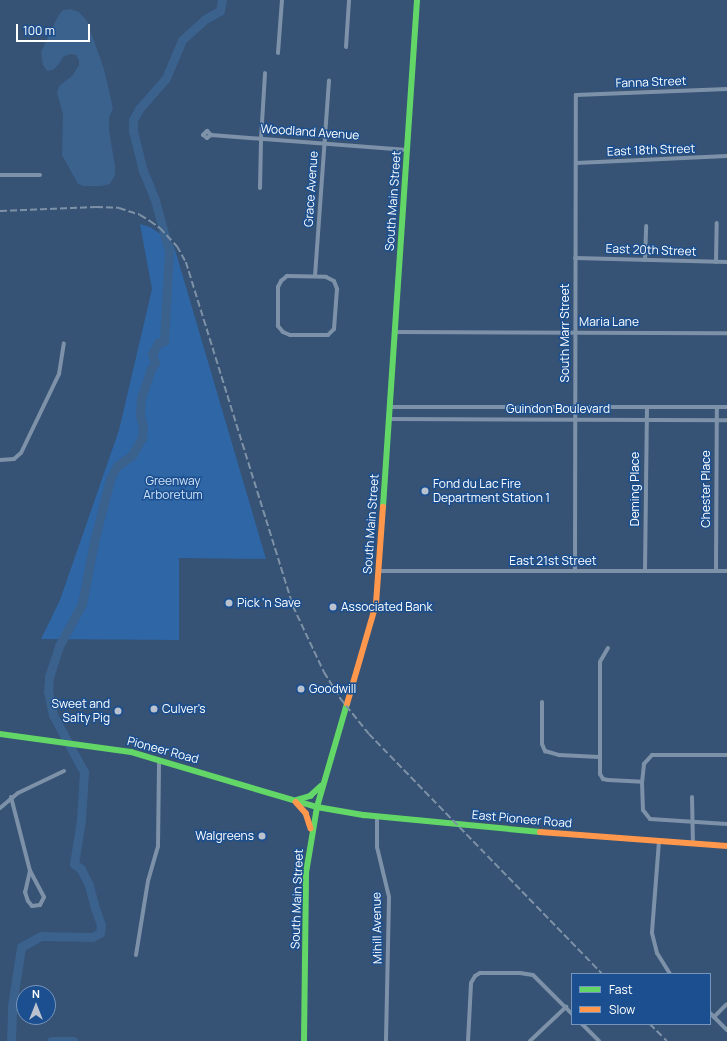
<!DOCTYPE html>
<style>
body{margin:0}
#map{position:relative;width:727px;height:1041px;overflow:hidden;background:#365274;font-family:Manrope,sans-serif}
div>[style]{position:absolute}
.green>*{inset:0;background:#2f66a5}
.water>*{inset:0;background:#3b618d}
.river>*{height:9px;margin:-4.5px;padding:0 4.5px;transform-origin:4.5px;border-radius:4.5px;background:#3b618d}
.street>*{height:4px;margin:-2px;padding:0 2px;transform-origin:2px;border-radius:2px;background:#7d92a8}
.fast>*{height:5.5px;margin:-2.75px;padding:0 2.75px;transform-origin:2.75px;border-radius:2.75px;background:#63d668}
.slow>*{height:5.5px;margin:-2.75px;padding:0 2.75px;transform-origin:2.75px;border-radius:2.75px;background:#ff974d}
.rail>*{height:1.5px;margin-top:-0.75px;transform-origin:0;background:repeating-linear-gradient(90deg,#7e92a7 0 7px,transparent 0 10px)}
.dots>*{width:11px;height:11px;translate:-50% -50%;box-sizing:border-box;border:2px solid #1b4f8f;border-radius:50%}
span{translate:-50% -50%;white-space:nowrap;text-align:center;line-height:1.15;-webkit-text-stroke:3px #1b4f8f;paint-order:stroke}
.street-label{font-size:12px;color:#fff}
.park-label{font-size:12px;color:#cfe3fa}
.poi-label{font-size:12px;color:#fff}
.left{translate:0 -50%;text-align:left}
.right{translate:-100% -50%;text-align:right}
.legend{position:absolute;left:571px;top:973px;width:140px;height:52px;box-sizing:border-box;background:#1b4f8f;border:1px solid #7695bc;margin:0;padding:5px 7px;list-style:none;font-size:12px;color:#fff}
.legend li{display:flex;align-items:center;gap:8px;height:20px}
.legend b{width:20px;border:1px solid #7695bc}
.north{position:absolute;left:16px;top:985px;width:40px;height:40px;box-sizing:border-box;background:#1b4f8f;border:1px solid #7695bc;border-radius:50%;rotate:0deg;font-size:11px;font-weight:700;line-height:16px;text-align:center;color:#fff}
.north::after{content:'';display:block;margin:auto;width:14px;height:18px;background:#b9c2ce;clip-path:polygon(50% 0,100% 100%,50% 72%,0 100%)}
.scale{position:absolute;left:16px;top:24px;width:74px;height:18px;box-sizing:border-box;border:2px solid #fff;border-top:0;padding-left:5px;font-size:12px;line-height:14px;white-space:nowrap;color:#fff;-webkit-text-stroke:3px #1b4f8f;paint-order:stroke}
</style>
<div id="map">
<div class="green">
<div style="clip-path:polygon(140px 224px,150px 227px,162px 235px,173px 245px,176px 253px,266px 559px,179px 558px,179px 640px,41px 639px,60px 600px,119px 430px,152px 289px)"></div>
</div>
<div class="water">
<div style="clip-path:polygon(70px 9px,79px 12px,87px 21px,104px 69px,113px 108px,109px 118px,109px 130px,115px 166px,115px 175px,110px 184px,101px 186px,83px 186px,78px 184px,62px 155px,63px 114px,57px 93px,59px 86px,72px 76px,79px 65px,79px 60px,76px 55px,70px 54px,63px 57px,59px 64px,53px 70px,47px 71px,43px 65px,41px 52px,58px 16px,63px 10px)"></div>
</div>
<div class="river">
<div style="left:11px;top:1041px;width:35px;rotate:-88deg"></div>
<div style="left:12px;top:1006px;width:60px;rotate:-81.3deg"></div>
<div style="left:21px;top:947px;width:23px;rotate:-29deg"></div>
<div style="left:41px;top:936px;width:51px;rotate:1.1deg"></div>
<div style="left:92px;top:937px;width:9px;rotate:-27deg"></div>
<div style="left:100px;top:933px;width:8px;rotate:-83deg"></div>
<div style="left:101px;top:925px;width:18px;rotate:-109deg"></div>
<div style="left:95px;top:908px;width:24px;rotate:-105deg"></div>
<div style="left:89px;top:885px;width:18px;rotate:-117deg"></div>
<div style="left:81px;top:869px;width:9px;rotate:-144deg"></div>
<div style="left:74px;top:864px;width:45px;rotate:-81deg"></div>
<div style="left:81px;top:820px;width:48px;rotate:-86.4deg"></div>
<div style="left:84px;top:772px;width:65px;rotate:-118.5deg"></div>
<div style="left:53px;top:715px;width:24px;rotate:-102deg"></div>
<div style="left:48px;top:692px;width:15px;rotate:-86deg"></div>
<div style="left:49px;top:677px;width:33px;rotate:-72deg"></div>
<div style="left:59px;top:646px;width:48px;rotate:-61.3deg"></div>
<div style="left:82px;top:604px;width:63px;rotate:-79deg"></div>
<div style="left:94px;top:542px;width:65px;rotate:-75.7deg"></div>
<div style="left:110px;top:479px;width:15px;rotate:-62deg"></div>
<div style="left:117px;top:466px;width:19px;rotate:-36deg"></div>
<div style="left:132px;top:455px;width:20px;rotate:-60deg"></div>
<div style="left:142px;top:438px;width:11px;rotate:-85deg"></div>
<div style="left:143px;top:427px;width:12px;rotate:-104deg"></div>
<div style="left:140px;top:415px;width:17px;rotate:-87deg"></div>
<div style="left:141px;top:398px;width:31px;rotate:-71deg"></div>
<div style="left:151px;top:369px;width:7px;rotate:-56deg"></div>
<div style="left:155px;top:363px;width:9px;rotate:-108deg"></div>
<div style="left:152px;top:354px;width:13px;rotate:-61deg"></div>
<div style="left:158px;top:343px;width:6px;rotate:-18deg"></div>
<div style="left:164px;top:341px;width:90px;rotate:-86.8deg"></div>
<div style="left:169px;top:251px;width:53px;rotate:-105.4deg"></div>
<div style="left:155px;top:200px;width:31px;rotate:-112deg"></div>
<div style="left:143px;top:171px;width:41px;rotate:-104deg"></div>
<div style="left:133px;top:131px;width:11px;rotate:-90deg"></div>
<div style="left:133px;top:120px;width:13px;rotate:-61deg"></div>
<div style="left:139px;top:109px;width:41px;rotate:-48.9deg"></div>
<div style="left:166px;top:78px;width:41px;rotate:-67.2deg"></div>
<div style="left:182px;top:40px;width:31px;rotate:-42deg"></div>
<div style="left:205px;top:19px;width:17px;rotate:-28deg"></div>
<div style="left:220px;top:11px;width:11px;rotate:-80deg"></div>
<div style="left:51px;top:1041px;width:22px"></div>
</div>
<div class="street">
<div style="left:346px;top:47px;width:47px;rotate:-86.3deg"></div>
<div style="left:278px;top:53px;width:53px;rotate:-85.7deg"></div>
<div style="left:211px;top:135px;width:5px;rotate:143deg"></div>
<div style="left:207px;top:138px;width:5px;rotate:-143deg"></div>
<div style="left:203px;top:135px;width:6px;rotate:-45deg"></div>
<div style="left:207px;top:131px;width:6px;rotate:45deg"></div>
<div style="left:211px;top:135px;width:197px;rotate:4.4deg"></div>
<div style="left:576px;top:163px;width:151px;rotate:-2.7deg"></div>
<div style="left:0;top:175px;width:40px"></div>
<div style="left:260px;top:188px;width:49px;rotate:-88.8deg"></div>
<div style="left:261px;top:139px;width:66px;rotate:-86.5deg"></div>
<div style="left:575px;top:258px;width:152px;rotate:1.5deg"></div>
<div style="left:645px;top:260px;width:34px;rotate:-88deg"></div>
<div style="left:716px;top:262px;width:39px;rotate:-89deg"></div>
<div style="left:287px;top:276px;width:39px;rotate:1deg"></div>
<div style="left:326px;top:277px;width:9px;rotate:27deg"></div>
<div style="left:334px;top:281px;width:9px;rotate:69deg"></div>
<div style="left:337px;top:289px;width:40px;rotate:94.3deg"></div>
<div style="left:334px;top:329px;width:8px;rotate:135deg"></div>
<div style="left:328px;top:335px;width:38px;rotate:180deg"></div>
<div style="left:290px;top:335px;width:8px;rotate:-157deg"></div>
<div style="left:283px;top:332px;width:8px;rotate:-130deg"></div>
<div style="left:278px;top:326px;width:39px;rotate:-90deg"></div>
<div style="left:278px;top:287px;width:7px;rotate:-63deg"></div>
<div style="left:281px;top:281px;width:8px;rotate:-40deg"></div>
<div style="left:315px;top:276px;width:196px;rotate:-85.9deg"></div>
<div style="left:394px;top:332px;width:333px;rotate:0.2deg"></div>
<div style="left:389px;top:407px;width:338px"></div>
<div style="left:388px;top:419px;width:339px;rotate:0.2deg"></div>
<div style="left:0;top:460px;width:14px;rotate:-4deg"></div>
<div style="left:14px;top:459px;width:9px;rotate:-41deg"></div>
<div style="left:21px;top:453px;width:88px;rotate:-64.3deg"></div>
<div style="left:59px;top:374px;width:31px;rotate:-81deg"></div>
<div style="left:379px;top:571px;width:348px"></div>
<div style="left:575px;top:571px;width:476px;rotate:-89.9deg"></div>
<div style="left:576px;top:95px;width:151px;rotate:-2.3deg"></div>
<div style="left:645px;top:571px;width:164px;rotate:-89.3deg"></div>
<div style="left:716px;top:571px;width:164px;rotate:-89.7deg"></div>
<div style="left:608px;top:648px;width:16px;rotate:120deg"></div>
<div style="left:600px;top:662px;width:112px;rotate:90deg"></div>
<div style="left:600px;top:774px;width:6px;rotate:59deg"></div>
<div style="left:603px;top:779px;width:5px;rotate:11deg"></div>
<div style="left:608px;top:780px;width:34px;rotate:3deg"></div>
<div style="left:542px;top:702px;width:42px;rotate:90deg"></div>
<div style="left:542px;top:744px;width:8px;rotate:67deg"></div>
<div style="left:545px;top:751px;width:15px;rotate:16deg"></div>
<div style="left:559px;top:755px;width:40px;rotate:2.9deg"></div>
<div style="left:727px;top:755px;width:75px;rotate:180deg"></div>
<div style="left:652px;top:755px;width:12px;rotate:132deg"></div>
<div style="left:644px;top:764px;width:18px;rotate:96deg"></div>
<div style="left:642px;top:782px;width:28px;rotate:88deg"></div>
<div style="left:643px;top:810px;width:11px;rotate:52deg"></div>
<div style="left:650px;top:819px;width:77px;rotate:3.7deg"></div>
<div style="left:11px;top:797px;width:76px;rotate:75.6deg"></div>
<div style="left:30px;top:871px;width:22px;rotate:103deg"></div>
<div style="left:25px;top:892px;width:9px;rotate:72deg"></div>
<div style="left:28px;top:901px;width:6px;rotate:51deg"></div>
<div style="left:32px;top:906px;width:8px;rotate:-7deg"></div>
<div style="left:40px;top:905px;width:9px;rotate:-63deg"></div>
<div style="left:44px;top:897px;width:30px;rotate:-118deg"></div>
<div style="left:692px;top:797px;width:46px;rotate:88.8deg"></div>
<div style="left:0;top:808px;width:23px;rotate:-40deg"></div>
<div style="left:18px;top:793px;width:51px;rotate:-25.6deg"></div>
<div style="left:377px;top:817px;width:30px;rotate:90deg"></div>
<div style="left:377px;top:847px;width:51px;rotate:76.5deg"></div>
<div style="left:389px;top:897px;width:144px;rotate:91.2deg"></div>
<div style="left:659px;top:841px;width:92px;rotate:94.4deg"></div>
<div style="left:652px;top:933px;width:21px;rotate:76deg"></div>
<div style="left:657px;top:953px;width:25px;rotate:58deg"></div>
<div style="left:136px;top:955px;width:75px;rotate:-80.8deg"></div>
<div style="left:148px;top:881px;width:35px;rotate:-74deg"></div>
<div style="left:158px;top:847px;width:87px;rotate:-89.3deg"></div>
<div style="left:710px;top:1013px;width:24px;rotate:45deg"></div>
<div style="left:714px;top:1017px;width:18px;rotate:-45deg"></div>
<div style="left:582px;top:1024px;width:24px;rotate:45deg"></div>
<div style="left:468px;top:1041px;width:58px;rotate:-87deg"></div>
<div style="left:471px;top:983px;width:8px;rotate:-60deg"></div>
<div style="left:475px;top:976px;width:6px;rotate:-31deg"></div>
<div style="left:480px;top:973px;width:40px"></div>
<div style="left:520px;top:973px;width:13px;rotate:9deg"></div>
<div style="left:533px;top:975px;width:55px;rotate:45deg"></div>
<div style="left:530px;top:1041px;width:50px;rotate:-43.4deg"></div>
</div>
<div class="fast">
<div style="left:383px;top:507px;width:508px;rotate:-86.16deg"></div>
<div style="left:0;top:734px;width:132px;rotate:7.8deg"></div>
<div style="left:131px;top:752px;width:194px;rotate:16.5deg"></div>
<div style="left:317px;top:807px;width:48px;rotate:9.7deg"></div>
<div style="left:364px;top:815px;width:177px;rotate:5.5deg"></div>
<div style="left:297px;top:800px;width:14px;rotate:-17deg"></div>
<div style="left:310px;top:796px;width:15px;rotate:-42deg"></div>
<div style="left:304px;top:1041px;width:168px;rotate:-89.3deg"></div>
<div style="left:306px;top:873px;width:67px;rotate:-80.5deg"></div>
<div style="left:317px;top:807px;width:107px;rotate:-73.8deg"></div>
</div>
<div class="slow">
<div style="left:347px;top:704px;width:104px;rotate:-73.8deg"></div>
<div style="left:376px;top:604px;width:97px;rotate:-85.9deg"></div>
<div style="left:296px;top:802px;width:15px;rotate:48deg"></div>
<div style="left:306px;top:813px;width:16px;rotate:72deg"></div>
<div style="left:540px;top:832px;width:188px;rotate:4.3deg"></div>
</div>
<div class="rail">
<div style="left:0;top:211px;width:96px;rotate:-2.4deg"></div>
<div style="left:96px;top:207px;width:23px;rotate:2deg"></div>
<div style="left:119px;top:208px;width:22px;rotate:18deg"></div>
<div style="left:140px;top:215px;width:12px;rotate:31deg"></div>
<div style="left:150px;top:221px;width:12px;rotate:35deg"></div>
<div style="left:160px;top:228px;width:25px;rotate:47deg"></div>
<div style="left:177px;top:246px;width:18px;rotate:61deg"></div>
<div style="left:186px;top:262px;width:360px;rotate:72.7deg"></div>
<div style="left:293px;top:606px;width:73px;rotate:64.8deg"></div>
<div style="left:324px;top:672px;width:31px;rotate:58deg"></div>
<div style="left:340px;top:698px;width:46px;rotate:51.1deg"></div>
<div style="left:369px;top:734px;width:334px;rotate:45.8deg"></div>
<div style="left:650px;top:1024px;width:24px;rotate:45deg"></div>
</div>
<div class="dots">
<div style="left:425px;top:491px;background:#b9c2ce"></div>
<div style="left:229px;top:603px;background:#b9c2ce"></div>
<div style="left:333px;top:607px;background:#b9c2ce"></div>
<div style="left:301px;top:689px;background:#b9c2ce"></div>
<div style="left:154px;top:709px;background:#b9c2ce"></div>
<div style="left:118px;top:711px;background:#b9c2ce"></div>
<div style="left:262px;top:836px;background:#b9c2ce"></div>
</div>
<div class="street-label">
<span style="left:651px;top:82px;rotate:-2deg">Fanna Street</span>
<span style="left:310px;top:132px;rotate:4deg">Woodland Avenue</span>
<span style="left:651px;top:150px;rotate:-2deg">East 18th Street</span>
<span style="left:311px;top:189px;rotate:-86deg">Grace Avenue</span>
<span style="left:393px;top:201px;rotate:-86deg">South Main Street</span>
<span style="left:651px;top:250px;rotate:2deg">East 20th Street</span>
<span style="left:609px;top:322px">Maria Lane</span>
<span style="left:565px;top:333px;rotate:-90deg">South Marr Street</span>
<span style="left:558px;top:409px">Guindon Boulevard</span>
<span style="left:635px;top:489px;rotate:-90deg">Deming Place</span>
<span style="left:706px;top:489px;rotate:-90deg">Chester Place</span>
<span style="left:371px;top:524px;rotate:-86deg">South Main Street</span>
<span style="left:553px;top:561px">East 21st Street</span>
<span style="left:163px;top:750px;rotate:15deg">Pioneer Road</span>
<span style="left:522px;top:819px;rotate:5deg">East Pioneer Road</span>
<span style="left:297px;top:899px;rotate:-88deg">South Main Street</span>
<span style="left:377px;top:928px;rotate:-91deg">Mihill Avenue</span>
</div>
<div class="park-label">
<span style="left:173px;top:488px">Greenway<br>Arboretum</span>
</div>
<div class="poi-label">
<span class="left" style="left:433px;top:491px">Fond du Lac Fire<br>Department Station 1</span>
<span class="left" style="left:237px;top:603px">Pick 'n Save</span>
<span class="left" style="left:341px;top:607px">Associated Bank</span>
<span class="left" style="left:309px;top:689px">Goodwill</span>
<span class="right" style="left:110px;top:711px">Sweet and<br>Salty Pig</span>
<span class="left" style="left:162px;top:709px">Culver's</span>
<span class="right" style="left:254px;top:836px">Walgreens</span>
</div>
<ul class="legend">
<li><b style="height:5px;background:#63d668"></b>Fast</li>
<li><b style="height:5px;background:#ff974d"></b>Slow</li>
</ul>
<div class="north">N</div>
<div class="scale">100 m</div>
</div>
